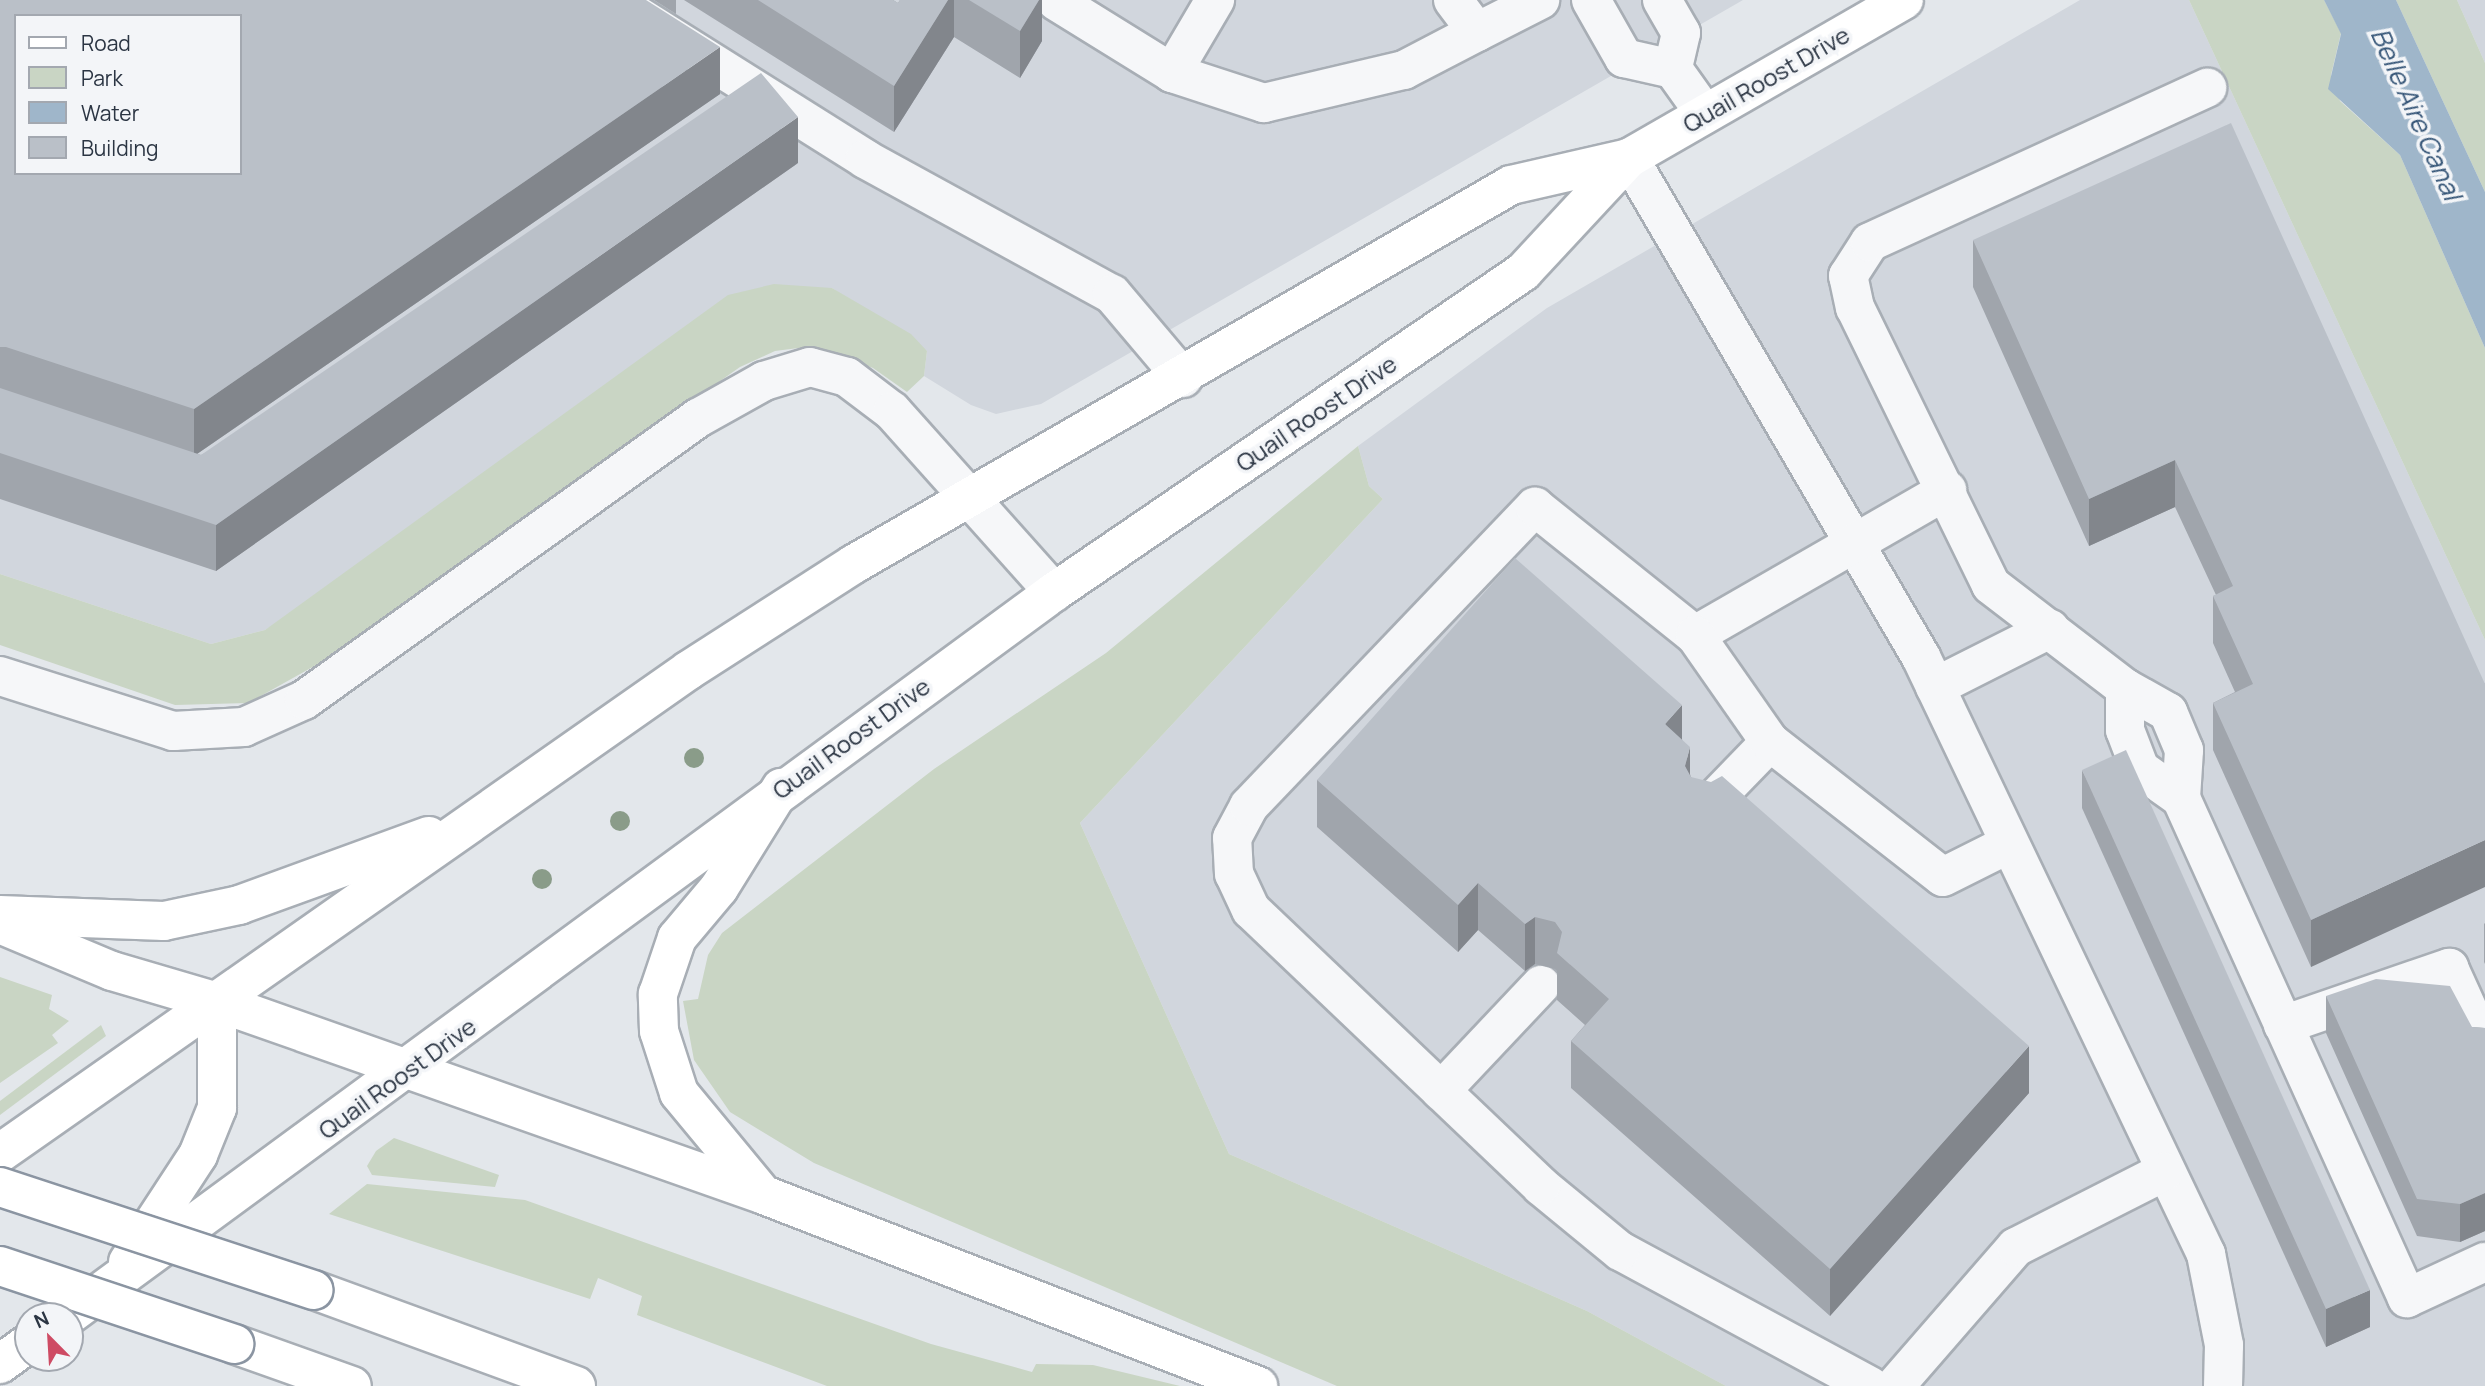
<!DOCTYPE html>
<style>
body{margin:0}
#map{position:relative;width:2485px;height:1386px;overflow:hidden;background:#e3e7eb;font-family:Manrope,sans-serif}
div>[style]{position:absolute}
.built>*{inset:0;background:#d1d6dd}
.green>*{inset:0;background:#c9d5c4}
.water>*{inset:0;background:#9fb6ca}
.roads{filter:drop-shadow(2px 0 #a8aeb5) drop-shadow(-2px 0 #a8aeb5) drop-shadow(0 2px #a8aeb5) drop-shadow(0 -2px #a8aeb5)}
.minor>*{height:38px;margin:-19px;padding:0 19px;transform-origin:19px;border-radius:19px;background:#f6f7f9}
.major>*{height:38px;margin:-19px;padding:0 19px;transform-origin:19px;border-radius:19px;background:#fff}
.highway>*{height:38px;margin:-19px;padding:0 19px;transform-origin:19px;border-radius:19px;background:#fff}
.bridges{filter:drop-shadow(2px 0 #8b95a2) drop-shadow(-2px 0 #8b95a2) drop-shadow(0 2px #8b95a2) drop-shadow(0 -2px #8b95a2)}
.highway-bridge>*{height:38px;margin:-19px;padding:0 19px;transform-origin:19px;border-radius:19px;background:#fff}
.trees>*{width:20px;height:20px;margin:-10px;border-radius:50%;background:#8a9c89}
.wall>*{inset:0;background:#a0a5ac}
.shaded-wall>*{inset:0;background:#82868c}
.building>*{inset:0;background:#bac0c8}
span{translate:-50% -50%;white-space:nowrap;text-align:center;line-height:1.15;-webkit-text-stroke:7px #f3f5f8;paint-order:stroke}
.street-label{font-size:24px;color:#2b3543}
.water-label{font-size:26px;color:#355577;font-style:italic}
.legend{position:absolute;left:14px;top:14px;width:228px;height:161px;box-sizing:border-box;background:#f3f5f8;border:2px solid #a3a8b0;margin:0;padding:9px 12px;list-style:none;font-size:21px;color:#2b3543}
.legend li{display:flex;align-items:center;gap:14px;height:35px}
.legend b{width:35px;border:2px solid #a3a8b0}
.north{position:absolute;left:14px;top:1302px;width:70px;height:70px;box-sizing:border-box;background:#f3f5f8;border:2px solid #a3a8b0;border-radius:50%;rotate:336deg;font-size:19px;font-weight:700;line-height:28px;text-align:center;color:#2b3543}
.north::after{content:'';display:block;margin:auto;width:24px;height:32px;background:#ce4b64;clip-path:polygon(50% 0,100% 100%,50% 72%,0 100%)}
</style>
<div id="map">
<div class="built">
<div style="clip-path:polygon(evenodd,0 0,1743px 0,1041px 404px,996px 414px,971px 405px,924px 376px,927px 351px,832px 288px,265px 630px,211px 644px,0 574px,0 0,16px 16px,240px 16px,240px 173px,16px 173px,16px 16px)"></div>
<div style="clip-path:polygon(2080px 0,2189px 0,2485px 640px,2485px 1386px,1726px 1386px,1587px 1311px,1229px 1154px,1080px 823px,1383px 499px,1369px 486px,1358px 446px,1547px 308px)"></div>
<div style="clip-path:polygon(2457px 0,2485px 0,2485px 63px)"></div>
</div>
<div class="green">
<div style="clip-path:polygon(2189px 0,2324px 0,2341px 33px,2331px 75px,2340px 101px,2400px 155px,2485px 348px,2485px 640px)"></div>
<div style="clip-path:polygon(2396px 0,2457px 0,2485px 63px,2485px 192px)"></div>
<div style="clip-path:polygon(774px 284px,832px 288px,911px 334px,927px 351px,924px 376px,907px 392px,873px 368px,814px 346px,775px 351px,740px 367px,318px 664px,248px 703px,175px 705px,0 645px,0 574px,211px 644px,265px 630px,728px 295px)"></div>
<div style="clip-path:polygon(1358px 446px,1369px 486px,1383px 499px,1080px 823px,1229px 1154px,1587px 1311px,1726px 1386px,1337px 1386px,814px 1163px,730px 1112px,694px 1060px,683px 1001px,698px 999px,708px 955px,722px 933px,934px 769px,1106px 653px)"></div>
<div style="clip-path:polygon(0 977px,52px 995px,49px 1009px,69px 1021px,52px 1035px,58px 1043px,0 1083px)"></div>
<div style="clip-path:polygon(101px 1025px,106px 1036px,0 1115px,0 1101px)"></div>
<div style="clip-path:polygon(394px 1138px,499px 1175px,495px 1187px,372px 1175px,367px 1166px,376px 1151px)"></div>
<div style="clip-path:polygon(367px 1184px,525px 1200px,931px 1344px,1032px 1372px,1036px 1364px,1093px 1365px,1180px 1386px,827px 1386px,637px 1315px,642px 1296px,598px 1278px,590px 1299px,329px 1214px)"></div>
</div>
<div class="water">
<div style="clip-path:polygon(2324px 0,2396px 0,2485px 192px,2485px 348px,2400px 155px,2328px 89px,2341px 34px)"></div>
</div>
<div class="roads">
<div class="minor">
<div style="left:613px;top:0;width:298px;rotate:32.2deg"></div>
<div style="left:865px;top:159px;width:281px;rotate:28.7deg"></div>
<div style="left:1112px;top:294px;width:110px;rotate:49.8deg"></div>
<div style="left:1453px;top:0;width:40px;rotate:53deg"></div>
<div style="left:1477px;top:32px;width:71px;rotate:-26.9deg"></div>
<div style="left:1591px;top:0;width:67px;rotate:60.4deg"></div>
<div style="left:1624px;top:58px;width:50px;rotate:12.7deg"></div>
<div style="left:1673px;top:69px;width:55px;rotate:54.6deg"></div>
<div style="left:1662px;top:0;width:38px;rotate:60deg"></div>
<div style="left:1681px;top:33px;width:37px;rotate:103deg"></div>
<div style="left:1056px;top:1px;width:137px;rotate:31.8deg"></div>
<div style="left:1172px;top:73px;width:97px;rotate:18.1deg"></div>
<div style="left:1264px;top:103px;width:144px;rotate:-13.3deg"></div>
<div style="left:1404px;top:70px;width:82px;rotate:-27.5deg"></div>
<div style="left:1172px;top:73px;width:85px;rotate:-59.5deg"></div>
<div style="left:1629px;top:158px;width:578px;rotate:59.67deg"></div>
<div style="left:1921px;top:657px;width:662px;rotate:64.48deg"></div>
<div style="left:2206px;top:1254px;width:93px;rotate:78.8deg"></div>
<div style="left:2224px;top:1345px;width:41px;rotate:91.4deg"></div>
<div style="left:1695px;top:635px;width:291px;rotate:-29.9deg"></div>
<div style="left:0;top:676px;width:182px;rotate:17.6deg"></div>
<div style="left:173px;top:731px;width:71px;rotate:-3.2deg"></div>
<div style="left:244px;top:727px;width:66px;rotate:-24.2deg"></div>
<div style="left:304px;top:700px;width:485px;rotate:-35.6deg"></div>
<div style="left:698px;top:418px;width:76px;rotate:-29.3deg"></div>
<div style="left:764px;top:381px;width:48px;rotate:-16.9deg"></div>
<div style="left:810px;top:367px;width:38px;rotate:15deg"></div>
<div style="left:847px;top:377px;width:56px;rotate:37.1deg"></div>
<div style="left:892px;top:411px;width:243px;rotate:48.2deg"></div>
<div style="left:1935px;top:687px;width:129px;rotate:-26.8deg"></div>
<div style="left:2125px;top:688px;width:42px;rotate:90deg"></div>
<div style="left:2125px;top:730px;width:42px;rotate:69deg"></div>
<div style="left:2140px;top:769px;width:50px;rotate:35.3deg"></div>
<div style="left:2181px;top:798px;width:48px;rotate:-86.4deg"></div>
<div style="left:2184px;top:750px;width:41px;rotate:-112.8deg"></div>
<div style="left:2168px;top:712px;width:49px;rotate:-150.8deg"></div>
<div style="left:2125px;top:688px;width:169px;rotate:-142.5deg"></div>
<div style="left:1991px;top:585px;width:309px;rotate:-116.1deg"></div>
<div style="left:1855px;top:308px;width:33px;rotate:-102deg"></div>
<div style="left:1848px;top:276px;width:40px;rotate:-57.1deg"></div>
<div style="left:1870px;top:242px;width:371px;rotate:-24.6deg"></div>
<div style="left:2181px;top:798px;width:549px;rotate:65.68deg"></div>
<div style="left:2407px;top:1298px;width:86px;rotate:-24.8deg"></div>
<div style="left:1706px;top:808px;width:92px;rotate:-45.9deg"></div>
<div style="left:2283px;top:1025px;width:176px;rotate:-19deg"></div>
<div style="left:2449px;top:968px;width:87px;rotate:65.5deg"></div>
<div style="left:1441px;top:1091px;width:146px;rotate:-46.7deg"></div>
<div style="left:1870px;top:1386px;width:284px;rotate:-151.6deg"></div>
<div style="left:1620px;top:1251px;width:102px;rotate:-140.6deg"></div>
<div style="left:1541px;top:1186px;width:400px;rotate:-136.4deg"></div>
<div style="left:1251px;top:910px;width:40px;rotate:-115deg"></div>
<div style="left:1234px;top:874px;width:36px;rotate:-93deg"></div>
<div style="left:1232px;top:838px;width:36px;rotate:-62deg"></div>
<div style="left:1249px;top:806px;width:414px;rotate:-46.3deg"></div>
<div style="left:1535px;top:507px;width:205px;rotate:38.7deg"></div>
<div style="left:1695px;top:635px;width:131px;rotate:55deg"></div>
<div style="left:1770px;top:742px;width:219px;rotate:38deg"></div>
<div style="left:1943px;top:877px;width:72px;rotate:-26.6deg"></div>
<div style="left:1895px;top:1386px;width:184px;rotate:-49deg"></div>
<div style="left:2016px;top:1247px;width:166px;rotate:-26.9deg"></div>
</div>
<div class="major">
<div style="left:0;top:915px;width:164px;rotate:2.1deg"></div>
<div style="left:164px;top:921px;width:77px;rotate:-12deg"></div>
<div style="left:239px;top:905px;width:202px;rotate:-20deg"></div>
<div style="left:2px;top:925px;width:119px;rotate:22.7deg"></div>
<div style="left:112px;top:971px;width:109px;rotate:16.4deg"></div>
<div style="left:0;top:1153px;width:841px;rotate:-35.03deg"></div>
<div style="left:689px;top:670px;width:196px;rotate:-32.7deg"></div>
<div style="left:854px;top:564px;width:758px;rotate:-29.98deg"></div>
<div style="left:1511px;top:185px;width:121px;rotate:-12.9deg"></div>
<div style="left:128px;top:1262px;width:128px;rotate:-56.8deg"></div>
<div style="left:198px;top:1155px;width:51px;rotate:-68deg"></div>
<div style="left:217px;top:1108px;width:106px;rotate:-90deg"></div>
<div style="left:68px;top:1316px;width:1223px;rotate:-36.29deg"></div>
<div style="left:1054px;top:592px;width:568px;rotate:-34.31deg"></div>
<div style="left:1523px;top:272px;width:156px;rotate:-47.1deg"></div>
<div style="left:1629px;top:158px;width:317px;rotate:-29.9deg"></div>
<div style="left:0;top:1364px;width:34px;rotate:-36deg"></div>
</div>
<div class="highway">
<div style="left:217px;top:1002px;width:580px;rotate:19.43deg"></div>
<div style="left:764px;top:1195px;width:530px;rotate:21.14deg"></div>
<div style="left:760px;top:1191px;width:127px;rotate:-129.6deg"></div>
<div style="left:679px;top:1093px;width:65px;rotate:-107.9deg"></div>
<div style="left:659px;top:1031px;width:37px;rotate:-92deg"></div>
<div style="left:658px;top:994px;width:59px;rotate:-71.3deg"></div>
<div style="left:677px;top:938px;width:65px;rotate:-50deg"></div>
<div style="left:719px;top:888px;width:118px;rotate:-58.2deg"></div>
<div style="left:314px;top:1290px;width:279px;rotate:20.1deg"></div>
<div style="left:234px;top:1344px;width:125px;rotate:19.6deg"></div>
</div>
</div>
<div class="bridges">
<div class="highway-bridge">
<div style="left:0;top:1187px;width:330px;rotate:18.2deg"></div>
<div style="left:0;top:1266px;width:247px;rotate:18.4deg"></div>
</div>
</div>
<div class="trees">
<div style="left:694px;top:758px"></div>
<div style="left:620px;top:821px"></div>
<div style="left:542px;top:879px"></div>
</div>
<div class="wall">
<div style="clip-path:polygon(0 0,720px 94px,197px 454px,201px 455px,798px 163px,216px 571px,0 499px)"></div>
<div style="clip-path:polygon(654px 0,676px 0,676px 14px)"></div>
<div style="clip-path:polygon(684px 0,893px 0,898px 3px,900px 0,1042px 0,1042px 41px,1020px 78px,954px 37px,894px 132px)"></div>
<div style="clip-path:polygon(1973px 240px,2485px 684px,2311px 967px,2213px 750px,2213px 703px,2235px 692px,2213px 643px,2213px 596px,2216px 595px,2175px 507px,2089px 546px,1973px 287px)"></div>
<div style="clip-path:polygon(1682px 739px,1690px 774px,1691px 777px,2029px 1093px,1830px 1316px,1571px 1088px,1571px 1041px,1585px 1025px,1557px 1000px,1557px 971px,1555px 969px,1535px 964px,1525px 971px,1478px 930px,1458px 952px,1317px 827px,1317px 780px)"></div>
<div style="clip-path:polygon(2082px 770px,2370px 1327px,2326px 1347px,2082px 808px)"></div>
<div style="clip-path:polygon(2485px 923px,2485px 964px,2484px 962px,2484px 924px)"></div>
<div style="clip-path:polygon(2326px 996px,2472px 1027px,2485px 1028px,2485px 1231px,2460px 1242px,2417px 1236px,2326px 1033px)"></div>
</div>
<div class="shaded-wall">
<div style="clip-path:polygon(948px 0,954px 0,954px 37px,894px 132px,894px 86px)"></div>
<div style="clip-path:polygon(1039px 0,1042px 0,1042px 41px,1020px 78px,1020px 31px)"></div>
<div style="clip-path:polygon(720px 47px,720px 94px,194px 456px,194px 409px)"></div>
<div style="clip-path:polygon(798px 117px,798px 163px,216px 571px,216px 525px)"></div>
<div style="clip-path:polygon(2175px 460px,2175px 507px,2089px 546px,2089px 499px)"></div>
<div style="clip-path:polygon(1682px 705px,1682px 752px,1665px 724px)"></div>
<div style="clip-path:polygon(1690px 747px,1690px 794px,1685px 766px)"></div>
<div style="clip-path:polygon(2485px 840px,2485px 887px,2311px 967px,2311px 920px)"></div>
<div style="clip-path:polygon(1478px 883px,1478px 930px,1458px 952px,1458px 905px)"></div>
<div style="clip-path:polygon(1535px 917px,1535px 964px,1525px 971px,1525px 924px)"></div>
<div style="clip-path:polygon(2029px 1046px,2029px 1093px,1830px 1316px,1830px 1269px)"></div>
<div style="clip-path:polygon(2485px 1193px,2485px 1231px,2460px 1242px,2460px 1204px)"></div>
<div style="clip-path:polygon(2370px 1290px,2370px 1327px,2326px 1347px,2326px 1309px)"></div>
</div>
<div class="building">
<div style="clip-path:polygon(evenodd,0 0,646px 0,720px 47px,194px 409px,6px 347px,0 347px,0 0,16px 16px,240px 16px,240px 173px,16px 173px,16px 16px)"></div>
<div style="clip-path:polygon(758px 0,893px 0,898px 3px,900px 0,948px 0,894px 86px)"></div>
<div style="clip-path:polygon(969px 0,1039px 0,1020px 31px)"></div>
<div style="clip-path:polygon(761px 73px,798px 117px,216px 525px,0 453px,0 388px,201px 455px)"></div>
<div style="clip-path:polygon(2231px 123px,2485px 684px,2485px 840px,2311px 920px,2213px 703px,2253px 684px,2213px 596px,2233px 586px,2175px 460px,2089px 499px,1973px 240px)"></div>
<div style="clip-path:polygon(1515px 558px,1682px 705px,1665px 724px,1690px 747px,1685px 766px,1691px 777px,1711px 782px,1722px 776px,2029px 1046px,1830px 1269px,1571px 1041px,1609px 999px,1557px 953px,1562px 932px,1555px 922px,1535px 917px,1525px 924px,1478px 883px,1458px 905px,1317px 780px)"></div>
<div style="clip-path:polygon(2126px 750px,2370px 1290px,2326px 1309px,2082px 770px)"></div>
<div style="clip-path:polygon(2376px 979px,2450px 986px,2472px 1027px,2485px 1028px,2485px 1193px,2460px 1204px,2417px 1199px,2326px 996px)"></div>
</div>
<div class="street-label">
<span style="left:1766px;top:79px;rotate:-30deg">Quail Roost Drive</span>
<span style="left:1316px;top:413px;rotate:-34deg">Quail Roost Drive</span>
<span style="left:851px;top:738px;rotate:-36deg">Quail Roost Drive</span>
<span style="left:397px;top:1078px;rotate:-36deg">Quail Roost Drive</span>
</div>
<div class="water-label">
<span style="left:2416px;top:114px;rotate:66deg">Belle Aire Canal</span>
</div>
<ul class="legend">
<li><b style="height:9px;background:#fff"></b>Road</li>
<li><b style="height:19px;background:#c9d5c4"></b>Park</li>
<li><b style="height:19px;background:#9fb6ca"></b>Water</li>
<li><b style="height:19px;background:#bac0c8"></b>Building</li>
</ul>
<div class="north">N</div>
</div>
